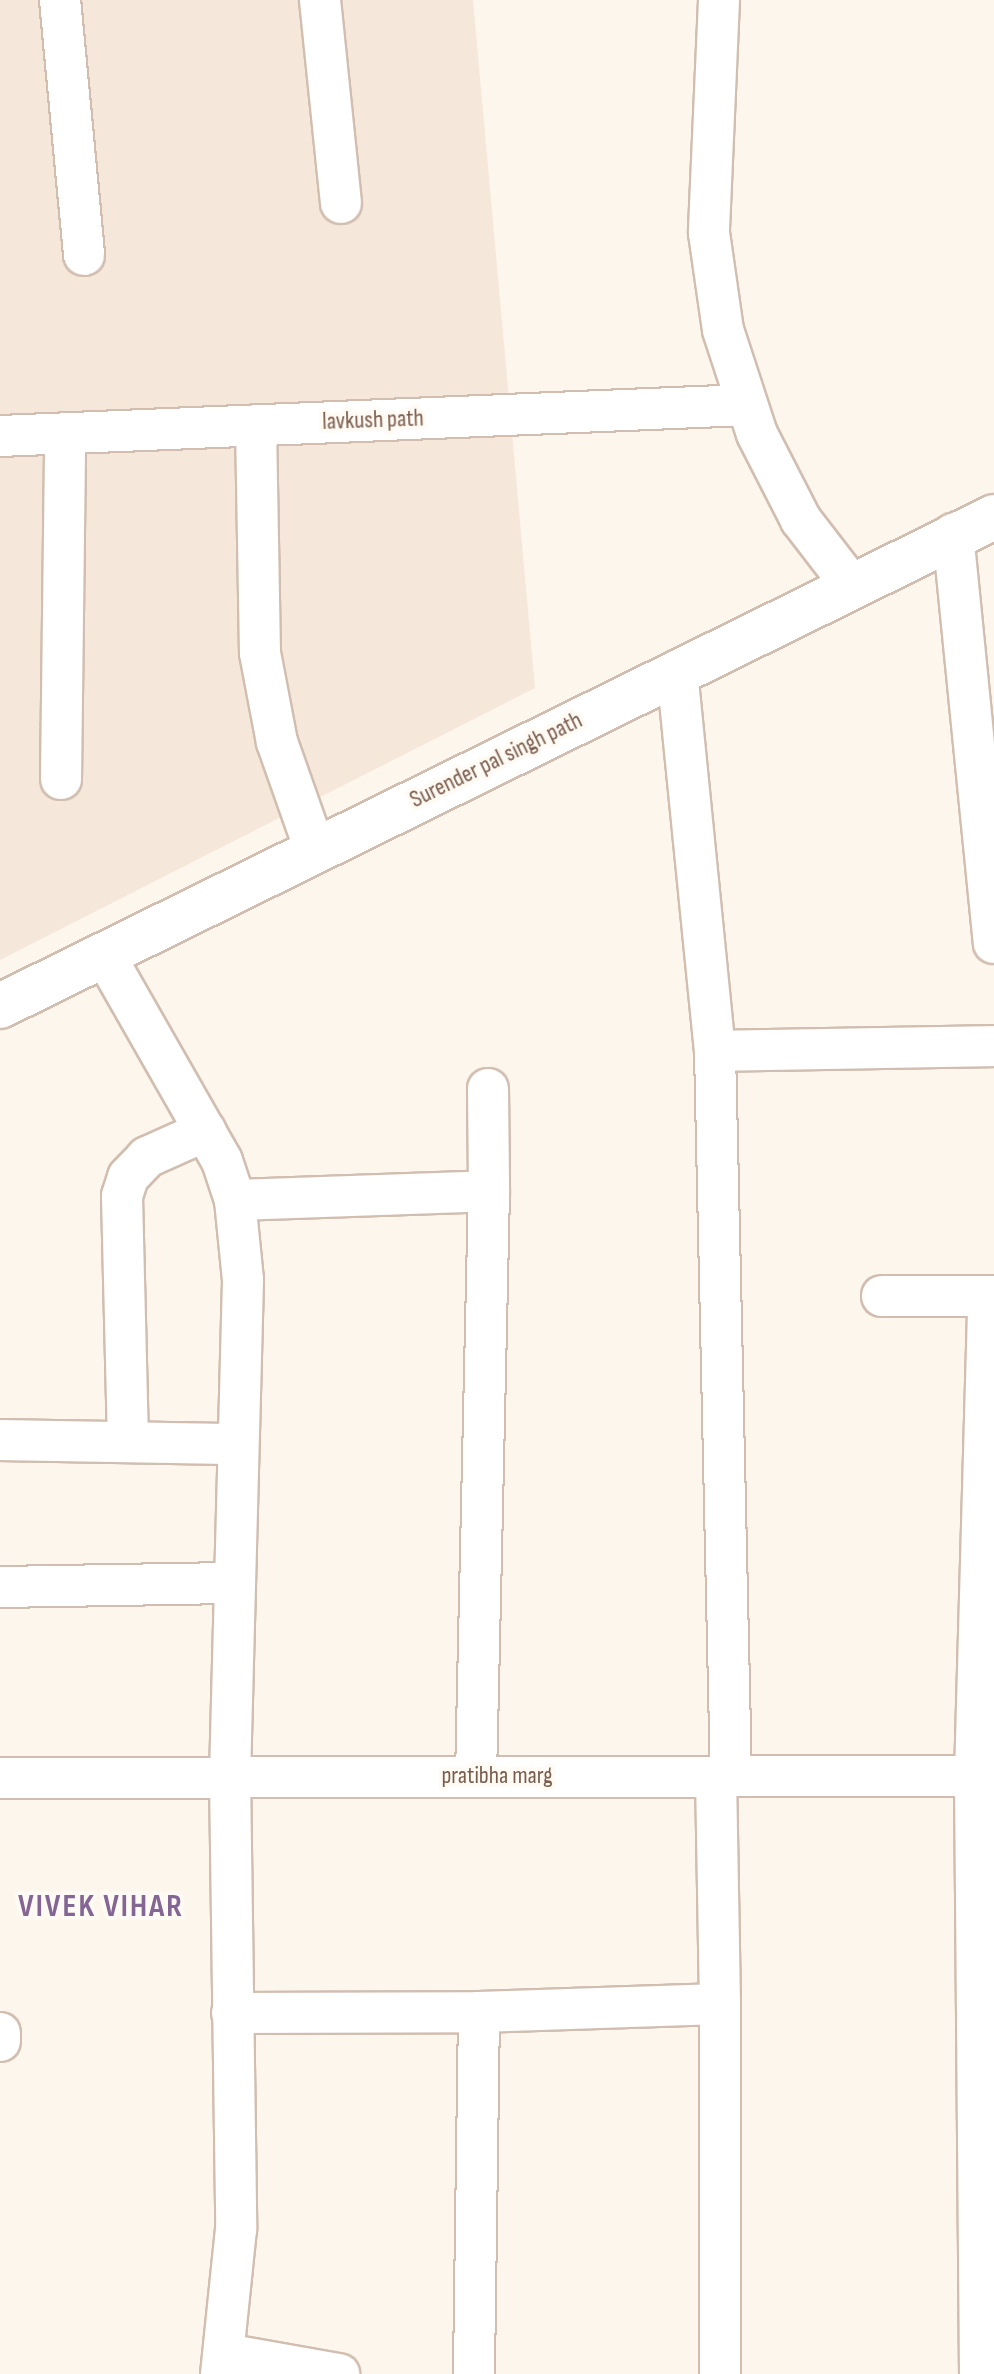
<!DOCTYPE html>
<style>
body{margin:0}
#map{position:relative;width:994px;height:2374px;overflow:hidden;background:#fdf6ec;font-family:"Sofia Sans Condensed",sans-serif}
div>[style]{position:absolute}
.residential>*{inset:0;background:#f5e8da}
.roads{filter:drop-shadow(2px 0 #d1beb0) drop-shadow(-2px 0 #d1beb0) drop-shadow(0 2px #d1beb0) drop-shadow(0 -2px #d1beb0)}
.minor>*{height:40px;margin:-20px;padding:0 20px;transform-origin:20px;border-radius:20px;background:#fff}
.tertiary>*{height:44px;margin:-22px;padding:0 22px;transform-origin:22px;border-radius:22px;background:#fff}
span{translate:-50% -50%;white-space:nowrap;text-align:center;line-height:1.15;-webkit-text-stroke:8px #fffaf3;paint-order:stroke}
.street-label{font-size:24px;color:#7a5c4d}
.district-label{font-size:32px;color:#846695;font-weight:700;letter-spacing:2px}
</style>
<div id="map">
<div class="residential">
<div style="clip-path:polygon(0 0,473px 0,535px 688px,0 960px)"></div>
</div>
<div class="roads">
<div class="minor">
<div style="left:60px;top:0;width:256px;rotate:84.6deg"></div>
<div style="left:320px;top:0;width:204px;rotate:84.1deg"></div>
<div style="left:719px;top:0;width:233px;rotate:92.5deg"></div>
<div style="left:709px;top:233px;width:98px;rotate:81.8deg"></div>
<div style="left:723px;top:330px;width:109px;rotate:71.9deg"></div>
<div style="left:757px;top:434px;width:97px;rotate:62.9deg"></div>
<div style="left:801px;top:520px;width:82px;rotate:52.4deg"></div>
<div style="left:256px;top:425px;width:228px;rotate:89deg"></div>
<div style="left:260px;top:653px;width:91px;rotate:79.2deg"></div>
<div style="left:277px;top:742px;width:114px;rotate:70.6deg"></div>
<div style="left:0;top:436px;width:747px;rotate:-2.38deg"></div>
<div style="left:953px;top:534px;width:411px;rotate:84.3deg"></div>
<div style="left:677px;top:671px;width:382px;rotate:84.3deg"></div>
<div style="left:715px;top:1051px;width:279px;rotate:-1deg"></div>
<div style="left:61px;top:779px;width:346px;rotate:-89.3deg"></div>
<div style="left:104px;top:954px;width:238px;rotate:60.3deg"></div>
<div style="left:222px;top:1161px;width:41px;rotate:71.6deg"></div>
<div style="left:235px;top:1200px;width:80px;rotate:84.3deg"></div>
<div style="left:243px;top:1280px;width:496px;rotate:91.5deg"></div>
<div style="left:230px;top:1776px;width:453px;rotate:89.2deg"></div>
<div style="left:236px;top:2229px;width:146px;rotate:95.9deg"></div>
<div style="left:715px;top:1051px;width:725px;rotate:88.74deg"></div>
<div style="left:488px;top:1089px;width:102px;rotate:89.4deg"></div>
<div style="left:235px;top:1200px;width:254px;rotate:-2deg"></div>
<div style="left:489px;top:1191px;width:585px;rotate:91.27deg"></div>
<div style="left:882px;top:1296px;width:106px"></div>
<div style="left:0;top:1440px;width:237px;rotate:1deg"></div>
<div style="left:128px;top:1442px;width:246px;rotate:-91.4deg"></div>
<div style="left:122px;top:1196px;width:20px;rotate:-72deg"></div>
<div style="left:128px;top:1177px;width:28px;rotate:-46deg"></div>
<div style="left:147px;top:1157px;width:64px;rotate:-24.1deg"></div>
<div style="left:0;top:1587px;width:231px;rotate:-1deg"></div>
<div style="left:0;top:1778px;width:994px;rotate:-0.12deg"></div>
<div style="left:479px;top:2012px;width:241px;rotate:-1.9deg"></div>
<div style="left:720px;top:2004px;width:227px;rotate:-91deg"></div>
<div style="left:232px;top:2013px;width:247px;rotate:-0.2deg"></div>
<div style="left:479px;top:2012px;width:362px;rotate:90.8deg"></div>
<div style="left:0;top:2033px;width:8px;rotate:90deg"></div>
<div style="left:225px;top:2354px;width:116px;rotate:10deg"></div>
<div style="left:720px;top:2374px;width:370px;rotate:-90deg"></div>
<div style="left:980px;top:2374px;width:598px;rotate:-90.48deg"></div>
<div style="left:975px;top:1776px;width:480px;rotate:-88.4deg"></div>
<div style="left:988px;top:1296px;width:6px"></div>
</div>
<div class="tertiary">
<div style="left:0;top:1006px;width:1108px;rotate:-26.19deg"></div>
</div>
</div>
<div class="street-label">
<span style="left:373px;top:420px;rotate:-2deg">lavkush path</span>
<span style="left:496px;top:760px;rotate:-26deg">Surender pal singh path</span>
<span style="left:497px;top:1776px">pratibha marg</span>
</div>
<div class="district-label">
<span style="left:101px;top:1907px">VIVEK VIHAR</span>
</div>
</div>
